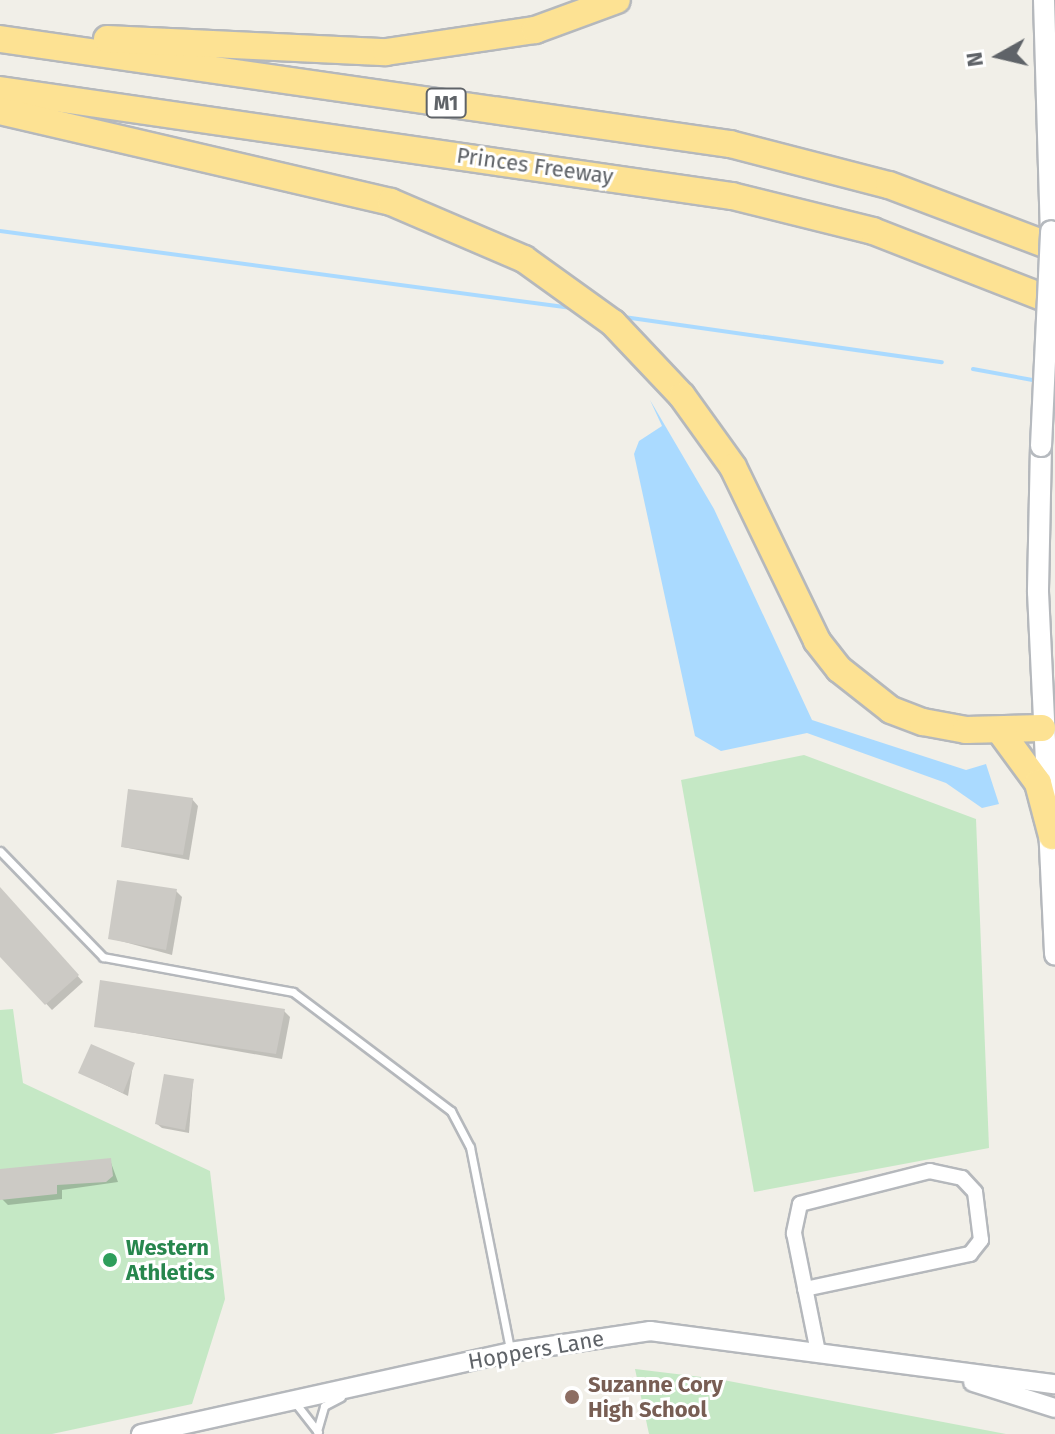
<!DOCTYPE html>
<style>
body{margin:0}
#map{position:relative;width:1055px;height:1434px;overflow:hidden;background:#f1efe8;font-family:"Fira Sans",sans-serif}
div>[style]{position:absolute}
.green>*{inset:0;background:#c5e8c5}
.water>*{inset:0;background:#aadaff}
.shadow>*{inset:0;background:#0003}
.stream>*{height:4px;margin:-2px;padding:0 2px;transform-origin:2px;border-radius:2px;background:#aadaff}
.building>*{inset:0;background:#cccac5}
.roads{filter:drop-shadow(2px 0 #b5b8bc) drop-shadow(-2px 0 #b5b8bc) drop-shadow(0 2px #b5b8bc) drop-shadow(0 -2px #b5b8bc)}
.service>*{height:7px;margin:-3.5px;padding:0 3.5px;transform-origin:3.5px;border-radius:3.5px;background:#fff}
.minor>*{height:14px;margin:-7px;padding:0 7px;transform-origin:7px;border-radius:7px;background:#fff}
.tertiary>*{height:18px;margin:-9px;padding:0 9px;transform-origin:9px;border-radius:9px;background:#fff}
.secondary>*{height:20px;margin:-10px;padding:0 10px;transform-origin:10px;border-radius:10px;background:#fff}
.motorway>*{height:26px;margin:-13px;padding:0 13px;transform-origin:13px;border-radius:13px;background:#fde293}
.bridges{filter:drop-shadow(2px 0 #b6babf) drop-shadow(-2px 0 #b6babf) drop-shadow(0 2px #b6babf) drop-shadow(0 -2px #b6babf)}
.secondary-bridge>*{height:20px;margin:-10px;padding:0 10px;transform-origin:10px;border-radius:10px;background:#fff}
.dots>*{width:22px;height:22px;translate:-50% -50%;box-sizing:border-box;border:4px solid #fff;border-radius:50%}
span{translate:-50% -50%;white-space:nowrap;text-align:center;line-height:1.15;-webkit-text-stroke:6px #fff;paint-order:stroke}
.shield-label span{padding:2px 6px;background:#fff;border:2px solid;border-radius:6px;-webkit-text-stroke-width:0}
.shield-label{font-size:20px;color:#5f6368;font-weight:700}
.street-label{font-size:22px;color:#5f6368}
.leisure-label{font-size:22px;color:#27864d;font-weight:700}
.left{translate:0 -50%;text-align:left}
.education-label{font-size:22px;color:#785e54;font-weight:700}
.north{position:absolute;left:959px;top:16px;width:80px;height:80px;-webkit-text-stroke:6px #fff;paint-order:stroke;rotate:262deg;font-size:22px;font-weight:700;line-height:32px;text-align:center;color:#5f6368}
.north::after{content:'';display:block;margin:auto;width:28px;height:36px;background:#5f6368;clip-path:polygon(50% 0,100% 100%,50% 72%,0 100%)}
</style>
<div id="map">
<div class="green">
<div style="clip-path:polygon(804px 755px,976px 819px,989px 1148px,754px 1192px,681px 780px)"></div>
<div style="clip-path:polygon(13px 1009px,23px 1083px,210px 1171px,225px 1299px,192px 1404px,52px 1434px,0 1434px,0 1010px)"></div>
<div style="clip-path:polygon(635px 1369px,718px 1379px,1006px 1434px,649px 1434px)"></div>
</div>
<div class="water">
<div style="clip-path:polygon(650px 400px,714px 509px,812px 720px,966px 770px,986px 764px,999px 804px,982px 808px,946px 783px,807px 733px,721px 751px,695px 736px,634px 454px,639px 441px,662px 426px)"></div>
</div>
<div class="shadow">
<div style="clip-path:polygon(192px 799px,198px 806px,189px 860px,123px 847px)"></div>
<div style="clip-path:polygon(0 889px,83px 982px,52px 1010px,0 954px)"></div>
<div style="clip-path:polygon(176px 891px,182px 897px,172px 955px,110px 938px)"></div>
<div style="clip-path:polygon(284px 1011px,290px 1017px,282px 1059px,96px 1026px)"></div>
<div style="clip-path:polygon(133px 1065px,128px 1096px,81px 1073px)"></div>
<div style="clip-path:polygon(193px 1081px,189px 1133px,162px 1128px,157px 1124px)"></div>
<div style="clip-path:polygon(110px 1160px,118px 1182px,62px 1190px,62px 1199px,8px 1205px,2px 1199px,0 1171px)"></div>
</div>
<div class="stream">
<div style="left:0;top:231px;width:577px;rotate:7.67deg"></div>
<div style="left:624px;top:317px;width:321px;rotate:8.1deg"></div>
<div style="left:973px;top:369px;width:66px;rotate:10.5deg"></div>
</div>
<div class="building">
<div style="clip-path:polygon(128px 789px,193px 798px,183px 855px,121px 847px)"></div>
<div style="clip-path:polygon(117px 880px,177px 889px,166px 950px,108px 939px)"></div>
<div style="clip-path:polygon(0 887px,79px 975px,45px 1005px,0 957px)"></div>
<div style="clip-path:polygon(100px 980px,285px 1009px,276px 1054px,94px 1027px)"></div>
<div style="clip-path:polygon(91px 1044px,135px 1063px,123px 1093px,78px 1073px)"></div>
<div style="clip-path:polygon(164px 1074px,194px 1079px,185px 1130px,155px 1124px)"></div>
<div style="clip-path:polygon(111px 1158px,113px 1176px,106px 1182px,57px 1185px,57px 1194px,0 1200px,0 1169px)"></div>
</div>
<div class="roads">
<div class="service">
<div style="left:0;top:851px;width:148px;rotate:45.8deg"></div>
<div style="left:103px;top:957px;width:193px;rotate:10.4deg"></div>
<div style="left:293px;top:992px;width:198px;rotate:37deg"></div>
<div style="left:451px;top:1111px;width:41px;rotate:62.2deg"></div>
<div style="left:470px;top:1147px;width:206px;rotate:78.8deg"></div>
<div style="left:297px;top:1405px;width:34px;rotate:52deg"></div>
<div style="left:317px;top:1431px;width:26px;rotate:-74deg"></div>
<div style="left:324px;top:1406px;width:19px;rotate:-28deg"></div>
</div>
<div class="minor">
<div style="left:805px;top:1289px;width:169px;rotate:-12deg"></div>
<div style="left:970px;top:1254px;width:18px;rotate:-52deg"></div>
<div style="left:981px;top:1240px;width:48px;rotate:-97.1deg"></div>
<div style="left:975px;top:1192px;width:19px;rotate:-133deg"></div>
<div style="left:962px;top:1178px;width:33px;rotate:-168deg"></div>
<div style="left:930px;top:1171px;width:134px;rotate:165.8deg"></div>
<div style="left:800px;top:1204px;width:30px;rotate:102deg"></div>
<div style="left:794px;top:1233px;width:121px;rotate:78.6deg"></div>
</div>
<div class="tertiary">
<div style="left:973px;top:1382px;width:86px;rotate:17.6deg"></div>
<div style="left:141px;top:1434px;width:378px;rotate:-12.5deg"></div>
<div style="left:510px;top:1352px;width:142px;rotate:-8.5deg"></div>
<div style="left:650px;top:1331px;width:408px;rotate:7.5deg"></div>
</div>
<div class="secondary">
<div style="left:1044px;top:0;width:231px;rotate:88.3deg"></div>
<div style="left:1041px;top:446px;width:146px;rotate:91.2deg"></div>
<div style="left:1038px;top:592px;width:363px;rotate:87.3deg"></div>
</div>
<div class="motorway">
<div style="left:0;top:39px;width:738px;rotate:8.19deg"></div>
<div style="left:730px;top:144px;width:164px;rotate:14.5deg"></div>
<div style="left:889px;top:185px;width:178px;rotate:20.8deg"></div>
<div style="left:107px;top:39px;width:279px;rotate:2.7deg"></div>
<div style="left:386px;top:52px;width:151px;rotate:-8.4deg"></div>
<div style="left:535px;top:30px;width:87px;rotate:-20.1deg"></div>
<div style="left:0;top:90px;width:740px;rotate:8.24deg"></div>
<div style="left:732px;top:196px;width:145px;rotate:13.9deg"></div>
<div style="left:873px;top:231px;width:195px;rotate:21.3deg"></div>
<div style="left:0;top:111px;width:401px;rotate:13.1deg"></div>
<div style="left:391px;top:202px;width:145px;rotate:23.2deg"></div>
<div style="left:524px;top:259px;width:110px;rotate:35.7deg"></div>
<div style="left:613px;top:323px;width:100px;rotate:46.6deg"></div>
<div style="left:682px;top:396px;width:87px;rotate:54.3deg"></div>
<div style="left:733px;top:467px;width:193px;rotate:64.2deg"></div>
<div style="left:817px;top:641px;width:36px;rotate:52deg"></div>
<div style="left:839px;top:669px;width:66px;rotate:38.3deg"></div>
<div style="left:891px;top:710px;width:34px;rotate:21deg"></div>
<div style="left:923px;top:722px;width:44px;rotate:10.5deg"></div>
<div style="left:966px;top:730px;width:76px;rotate:-1.5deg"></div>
<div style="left:1000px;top:731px;width:64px;rotate:53.8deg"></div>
<div style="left:1038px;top:783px;width:55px;rotate:75.2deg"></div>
</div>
</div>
<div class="bridges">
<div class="secondary-bridge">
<div style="left:1041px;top:446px;width:215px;rotate:-87.3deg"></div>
</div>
</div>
<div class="dots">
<div style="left:110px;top:1260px;background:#2e9e5b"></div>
<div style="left:572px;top:1397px;background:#8d6e63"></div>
</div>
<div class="shield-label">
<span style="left:446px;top:103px">M1</span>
</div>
<div class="street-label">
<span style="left:535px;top:166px;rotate:8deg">Princes Freeway</span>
<span style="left:536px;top:1350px;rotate:-10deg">Hoppers Lane</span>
</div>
<div class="leisure-label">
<span class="left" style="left:126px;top:1260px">Western<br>Athletics</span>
</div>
<div class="education-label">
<span class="left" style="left:588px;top:1397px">Suzanne Cory<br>High School</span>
</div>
<div class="north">N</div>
</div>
